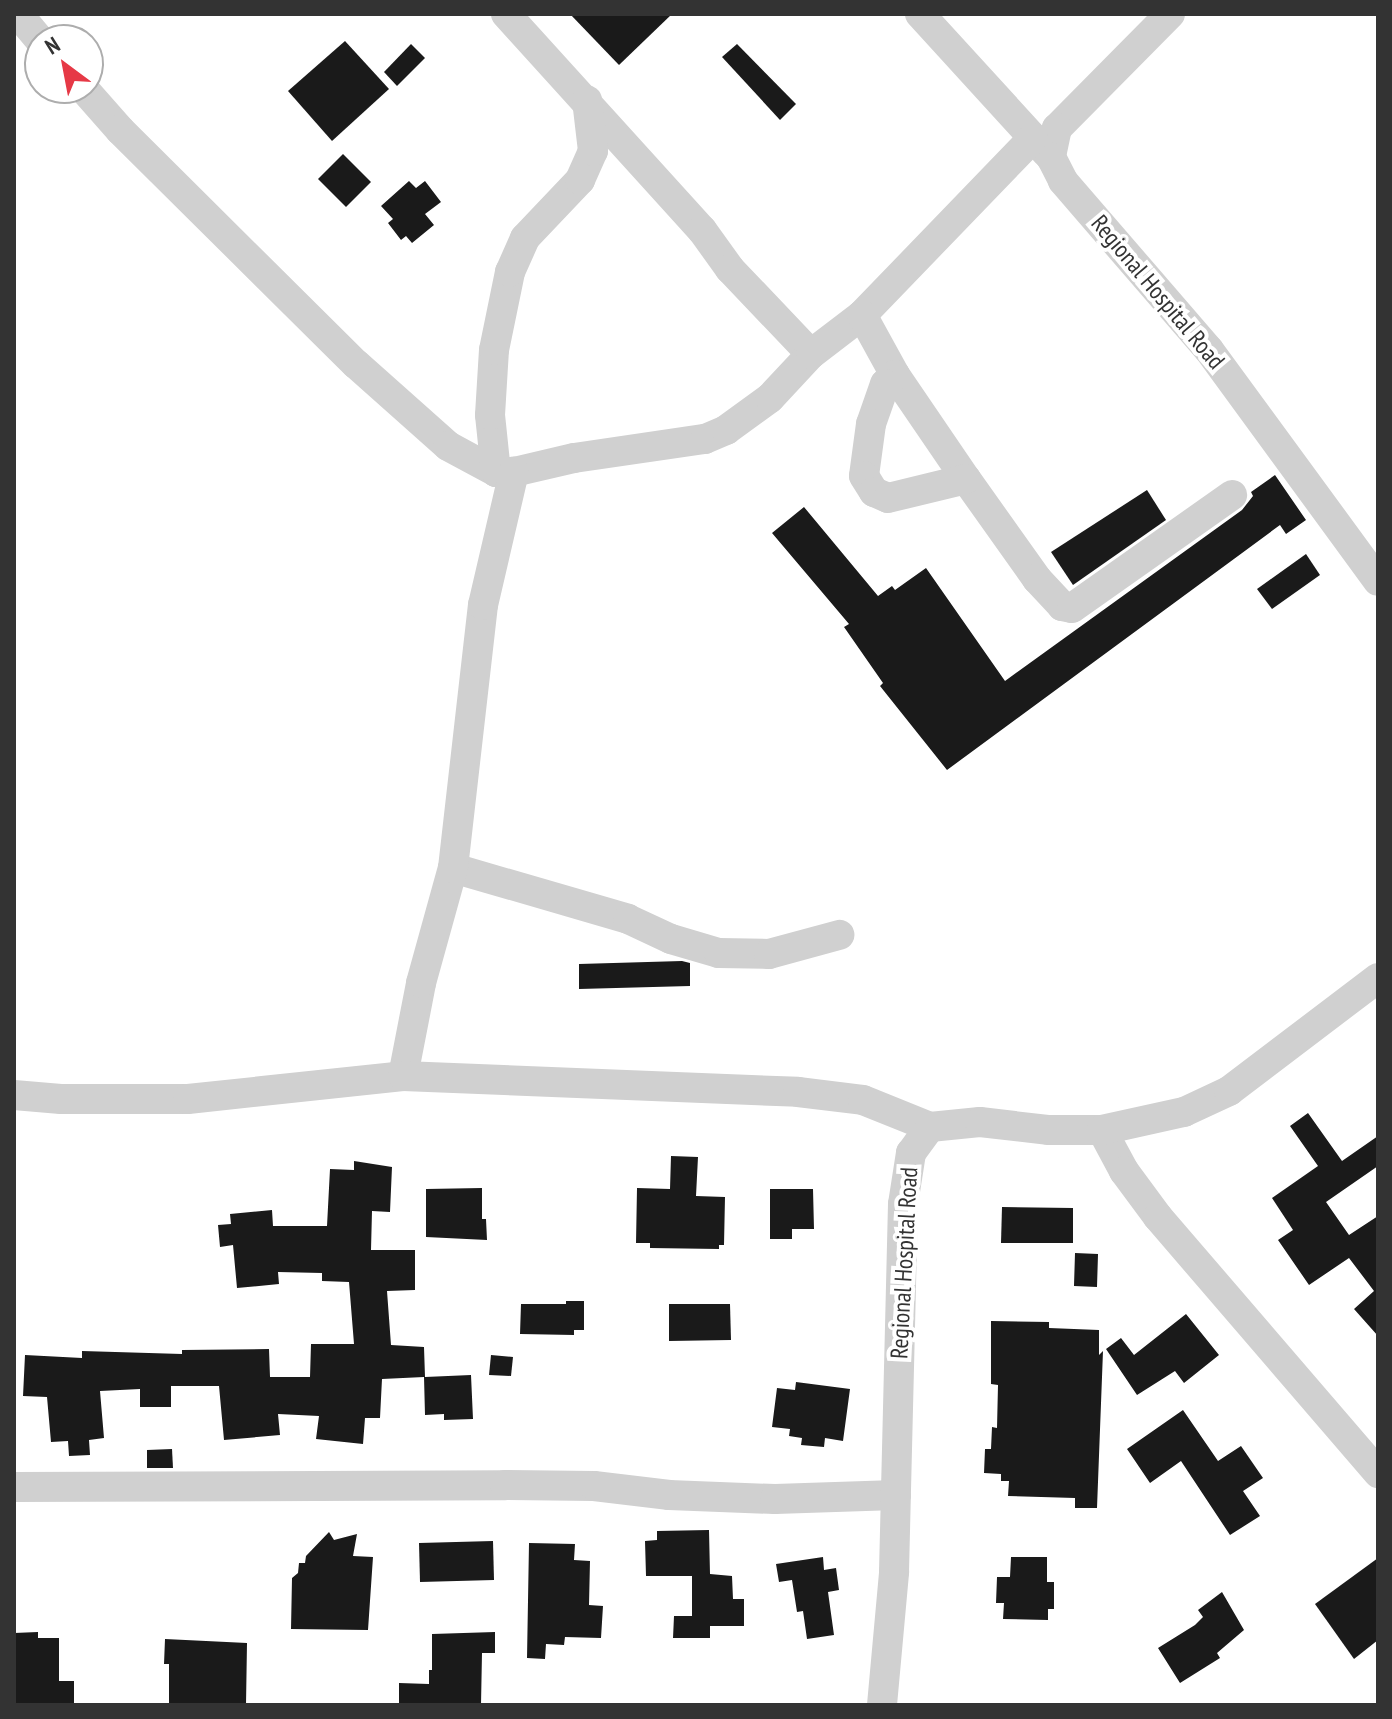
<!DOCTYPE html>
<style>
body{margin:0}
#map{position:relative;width:1392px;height:1719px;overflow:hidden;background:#fff;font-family:"PT Sans Narrow",sans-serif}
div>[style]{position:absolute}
.building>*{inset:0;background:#1a1a1a}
.minor>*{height:30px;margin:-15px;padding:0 15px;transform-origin:15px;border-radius:15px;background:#d0d0d0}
span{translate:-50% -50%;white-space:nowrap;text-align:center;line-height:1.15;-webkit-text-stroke:8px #fff;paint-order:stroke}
.street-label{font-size:24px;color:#333}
.frame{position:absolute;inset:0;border:16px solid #333;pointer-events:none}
.north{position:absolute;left:24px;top:24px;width:80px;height:80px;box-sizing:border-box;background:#fff;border:2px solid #adadad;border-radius:50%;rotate:328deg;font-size:22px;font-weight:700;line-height:32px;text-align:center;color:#333}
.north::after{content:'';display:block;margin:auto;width:28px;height:36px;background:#e63946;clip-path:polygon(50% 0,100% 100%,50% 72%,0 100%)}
</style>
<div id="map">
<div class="building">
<div style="clip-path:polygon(570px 14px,672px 14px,619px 65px)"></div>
<div style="clip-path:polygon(345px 41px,389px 89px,332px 141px,288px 91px)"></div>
<div style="clip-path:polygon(411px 44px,425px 58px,397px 86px,384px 72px)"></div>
<div style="clip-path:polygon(737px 44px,796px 104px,780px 120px,722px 57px)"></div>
<div style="clip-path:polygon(343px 154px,371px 182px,346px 207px,318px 179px)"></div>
<div style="clip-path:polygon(409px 181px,416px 188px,425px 181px,441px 202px,425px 214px,434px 225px,412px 243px,406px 236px,401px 240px,388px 223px,393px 219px,381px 206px)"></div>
<div style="clip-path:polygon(1275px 475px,1306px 520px,1286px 534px,1280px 525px,947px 770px,880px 686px,883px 683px,844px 627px,849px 624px,772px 533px,804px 507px,878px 596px,892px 586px,895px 590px,926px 568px,1005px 681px,1242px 510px,1253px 496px,1251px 492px)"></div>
<div style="clip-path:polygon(1147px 490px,1166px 520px,1073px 585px,1051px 552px)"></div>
<div style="clip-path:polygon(1306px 554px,1320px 575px,1272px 609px,1257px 589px)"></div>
<div style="clip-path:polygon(682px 961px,690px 963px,690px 986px,579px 989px,579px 964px)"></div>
<div style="clip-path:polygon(1308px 1113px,1342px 1161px,1378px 1136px,1378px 1166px,1326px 1202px,1349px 1235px,1378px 1216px,1378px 1336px,1354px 1309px,1374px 1291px,1349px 1258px,1309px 1285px,1278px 1240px,1293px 1230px,1272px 1198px,1318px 1166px,1290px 1126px)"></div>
<div style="clip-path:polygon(671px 1156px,698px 1157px,696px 1196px,725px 1197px,724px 1245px,719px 1245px,719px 1249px,650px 1248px,650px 1243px,636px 1243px,637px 1188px,670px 1189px)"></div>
<div style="clip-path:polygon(354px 1161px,392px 1167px,390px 1212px,372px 1211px,371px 1250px,415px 1250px,415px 1290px,387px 1291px,391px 1345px,424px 1347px,425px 1377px,471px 1375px,473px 1419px,444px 1420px,444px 1414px,425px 1415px,424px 1377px,382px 1379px,380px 1418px,365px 1418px,363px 1444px,316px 1439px,319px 1416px,278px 1414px,280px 1435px,224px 1440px,219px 1386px,171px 1386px,171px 1407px,140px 1407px,140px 1389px,100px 1391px,104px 1438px,89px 1440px,90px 1455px,69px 1456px,68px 1441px,51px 1442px,47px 1397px,23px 1396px,25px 1355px,82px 1358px,82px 1351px,182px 1354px,182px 1350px,269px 1349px,270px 1377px,310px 1377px,311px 1344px,354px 1344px,349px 1282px,322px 1281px,322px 1273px,278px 1272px,279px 1284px,237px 1288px,233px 1245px,220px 1247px,218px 1225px,231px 1224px,230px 1214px,272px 1210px,273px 1226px,327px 1226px,330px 1169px,354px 1170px)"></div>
<div style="clip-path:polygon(482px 1188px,482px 1219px,486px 1219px,487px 1240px,426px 1237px,426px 1189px)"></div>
<div style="clip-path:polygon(770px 1189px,813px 1189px,814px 1229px,792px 1229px,792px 1239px,770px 1239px)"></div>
<div style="clip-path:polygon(1002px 1207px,1073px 1208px,1073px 1243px,1001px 1243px)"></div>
<div style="clip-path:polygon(1075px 1253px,1098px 1254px,1097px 1287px,1074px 1286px)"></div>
<div style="clip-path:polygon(566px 1301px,584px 1301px,584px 1330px,574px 1330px,574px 1335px,520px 1334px,521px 1304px,566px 1304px)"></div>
<div style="clip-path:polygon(669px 1304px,730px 1304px,731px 1340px,669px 1341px)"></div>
<div style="clip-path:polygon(1186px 1314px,1219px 1355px,1184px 1383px,1175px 1371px,1137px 1395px,1106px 1349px,1121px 1338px,1134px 1355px)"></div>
<div style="clip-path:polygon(991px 1321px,1049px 1322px,1049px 1328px,1099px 1330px,1099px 1355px,1103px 1351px,1097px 1508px,1075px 1508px,1075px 1498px,1008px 1496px,1009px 1481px,1001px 1481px,1001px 1474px,984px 1473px,985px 1449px,991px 1449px,992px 1427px,997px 1428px,998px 1385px,991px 1384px)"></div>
<div style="clip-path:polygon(491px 1355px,513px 1357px,511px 1376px,489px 1375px)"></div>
<div style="clip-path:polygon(796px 1382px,850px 1389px,843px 1441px,825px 1438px,824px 1447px,801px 1445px,802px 1438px,789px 1436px,790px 1429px,772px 1427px,777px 1388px,795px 1390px)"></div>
<div style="clip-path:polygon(1183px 1410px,1218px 1461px,1241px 1446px,1263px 1478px,1243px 1491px,1260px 1516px,1230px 1535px,1181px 1461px,1150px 1483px,1127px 1449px)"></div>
<div style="clip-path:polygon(172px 1449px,173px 1468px,147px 1468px,147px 1450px)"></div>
<div style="clip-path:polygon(709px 1530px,710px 1574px,732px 1576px,733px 1599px,744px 1599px,744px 1626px,710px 1626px,710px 1638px,673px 1638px,674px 1616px,692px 1616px,692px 1576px,646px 1576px,645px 1541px,657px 1540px,657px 1531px)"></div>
<div style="clip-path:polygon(329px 1532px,334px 1540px,357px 1534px,353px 1556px,373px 1557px,368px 1630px,291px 1629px,292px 1578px,298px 1573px,299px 1563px,305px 1563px,306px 1556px)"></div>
<div style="clip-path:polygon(493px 1541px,494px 1580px,420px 1582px,419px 1543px)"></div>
<div style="clip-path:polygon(529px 1543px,575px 1544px,574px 1560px,590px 1561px,589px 1605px,603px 1606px,601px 1638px,565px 1637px,564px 1645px,546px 1644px,545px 1659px,527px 1658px)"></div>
<div style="clip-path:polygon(823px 1557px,824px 1570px,836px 1568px,839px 1590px,828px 1592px,834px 1635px,807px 1639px,803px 1611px,797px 1612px,792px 1580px,779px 1582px,776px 1564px)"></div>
<div style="clip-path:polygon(1011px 1557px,1047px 1557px,1047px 1582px,1054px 1582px,1054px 1609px,1048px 1609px,1048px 1620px,1003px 1619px,1004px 1603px,996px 1603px,997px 1577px,1010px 1577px)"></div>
<div style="clip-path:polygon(1378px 1558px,1378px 1640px,1354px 1659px,1315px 1604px)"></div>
<div style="clip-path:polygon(1222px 1592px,1244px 1630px,1217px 1653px,1220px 1658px,1180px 1683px,1158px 1648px,1195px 1625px,1203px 1617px,1198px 1610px)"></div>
<div style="clip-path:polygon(38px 1632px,38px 1638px,59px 1638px,59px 1681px,74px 1681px,74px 1705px,14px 1705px,14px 1633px)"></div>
<div style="clip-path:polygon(495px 1632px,495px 1653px,482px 1653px,481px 1705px,399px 1705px,399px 1683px,429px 1684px,429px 1670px,432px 1670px,432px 1634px)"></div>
<div style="clip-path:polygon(165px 1639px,247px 1643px,246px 1705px,169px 1705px,169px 1664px,164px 1664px)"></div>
</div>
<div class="minor">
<div style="left:18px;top:14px;width:34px;rotate:50deg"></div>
<div style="left:506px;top:14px;width:292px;rotate:47.8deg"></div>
<div style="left:702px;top:230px;width:48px;rotate:54.3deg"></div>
<div style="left:730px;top:269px;width:117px;rotate:46.4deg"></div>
<div style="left:920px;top:14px;width:188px;rotate:47.6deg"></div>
<div style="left:1170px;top:14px;width:161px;rotate:134.7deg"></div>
<div style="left:1057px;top:128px;width:30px;rotate:102deg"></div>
<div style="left:1051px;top:157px;width:27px;rotate:63deg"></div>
<div style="left:1063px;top:181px;width:223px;rotate:49.2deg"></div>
<div style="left:1209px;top:350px;width:286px;rotate:53.8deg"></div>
<div style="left:83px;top:88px;width:56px;rotate:48.6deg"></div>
<div style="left:120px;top:130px;width:332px;rotate:44.8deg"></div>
<div style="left:356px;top:364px;width:123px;rotate:41.7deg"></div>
<div style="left:448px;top:446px;width:55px;rotate:28.4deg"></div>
<div style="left:496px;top:472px;width:18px"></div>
<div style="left:514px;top:472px;width:62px;rotate:-13.1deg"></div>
<div style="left:574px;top:458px;width:132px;rotate:-8.3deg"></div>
<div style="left:705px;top:439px;width:23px;rotate:-23deg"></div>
<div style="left:726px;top:430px;width:54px;rotate:-36deg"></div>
<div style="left:770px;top:398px;width:60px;rotate:-47deg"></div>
<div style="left:811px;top:354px;width:64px;rotate:-37.4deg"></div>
<div style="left:862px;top:315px;width:246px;rotate:-46deg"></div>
<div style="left:862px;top:315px;width:68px;rotate:61.2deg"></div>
<div style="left:895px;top:375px;width:126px;rotate:55.7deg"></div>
<div style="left:966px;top:479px;width:123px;rotate:54.6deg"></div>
<div style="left:1037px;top:579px;width:37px;rotate:47deg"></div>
<div style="left:1062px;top:606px;width:10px;rotate:11deg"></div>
<div style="left:1072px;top:608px;width:196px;rotate:-35.2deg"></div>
<div style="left:895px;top:375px;width:13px;rotate:138deg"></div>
<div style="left:885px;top:384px;width:42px;rotate:109.3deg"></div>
<div style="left:871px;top:424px;width:52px;rotate:97.7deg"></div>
<div style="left:864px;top:476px;width:19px;rotate:58deg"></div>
<div style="left:874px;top:492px;width:15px;rotate:23deg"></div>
<div style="left:888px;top:498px;width:80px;rotate:-13.7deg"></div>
<div style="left:496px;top:472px;width:57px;rotate:-96deg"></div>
<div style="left:490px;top:415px;width:65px;rotate:-86.5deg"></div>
<div style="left:494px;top:350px;width:80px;rotate:-78.4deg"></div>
<div style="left:510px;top:272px;width:37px;rotate:-66deg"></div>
<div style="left:525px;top:238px;width:80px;rotate:-46.5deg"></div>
<div style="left:580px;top:180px;width:32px;rotate:-66deg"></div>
<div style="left:593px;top:151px;width:51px;rotate:-96.7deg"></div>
<div style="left:453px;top:868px;width:182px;rotate:16.2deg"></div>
<div style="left:628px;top:919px;width:47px;rotate:24.9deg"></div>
<div style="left:671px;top:939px;width:50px;rotate:16.3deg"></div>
<div style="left:719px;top:953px;width:50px;rotate:1.1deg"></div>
<div style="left:769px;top:954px;width:73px;rotate:-15.2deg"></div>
<div style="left:403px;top:1076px;width:95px;rotate:-79deg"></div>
<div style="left:421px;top:983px;width:119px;rotate:-74.5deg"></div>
<div style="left:453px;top:868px;width:265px;rotate:-83.5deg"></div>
<div style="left:483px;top:605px;width:137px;rotate:-76.9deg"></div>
<div style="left:14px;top:1095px;width:47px;rotate:4.9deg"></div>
<div style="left:61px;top:1099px;width:127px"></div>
<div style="left:188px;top:1099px;width:216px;rotate:-6.1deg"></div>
<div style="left:403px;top:1076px;width:395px;rotate:2.3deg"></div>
<div style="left:798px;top:1092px;width:65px;rotate:7deg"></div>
<div style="left:863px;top:1100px;width:72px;rotate:21.9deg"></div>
<div style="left:1102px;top:1130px;width:47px;rotate:61.8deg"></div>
<div style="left:1124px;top:1171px;width:57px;rotate:53.5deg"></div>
<div style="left:1158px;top:1217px;width:338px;rotate:49.3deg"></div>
<div style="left:14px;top:1487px;width:491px;rotate:-0.2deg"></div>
<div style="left:505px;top:1485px;width:89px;rotate:0.6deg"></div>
<div style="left:594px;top:1486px;width:76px;rotate:6.8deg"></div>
<div style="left:669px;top:1495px;width:106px;rotate:2.2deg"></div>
<div style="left:775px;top:1499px;width:121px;rotate:-1.9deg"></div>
<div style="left:882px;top:1705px;width:134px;rotate:-84.8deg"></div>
<div style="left:894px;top:1572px;width:368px;rotate:-88.6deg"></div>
<div style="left:903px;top:1204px;width:52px;rotate:-81.1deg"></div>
<div style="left:911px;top:1153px;width:32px;rotate:-54deg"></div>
<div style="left:930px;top:1127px;width:50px;rotate:-5.7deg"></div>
<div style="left:980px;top:1122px;width:68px;rotate:6.7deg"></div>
<div style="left:1048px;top:1130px;width:54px"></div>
<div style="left:1102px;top:1130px;width:84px;rotate:-12.4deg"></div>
<div style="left:1184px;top:1112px;width:50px;rotate:-25deg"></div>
<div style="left:1229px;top:1091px;width:187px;rotate:-37.2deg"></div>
</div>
<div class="street-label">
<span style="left:1158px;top:292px;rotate:50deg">Regional Hospital Road</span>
<span style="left:904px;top:1263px;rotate:-87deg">Regional Hospital Road</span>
</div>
<div class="frame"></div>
<div class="north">N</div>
</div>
